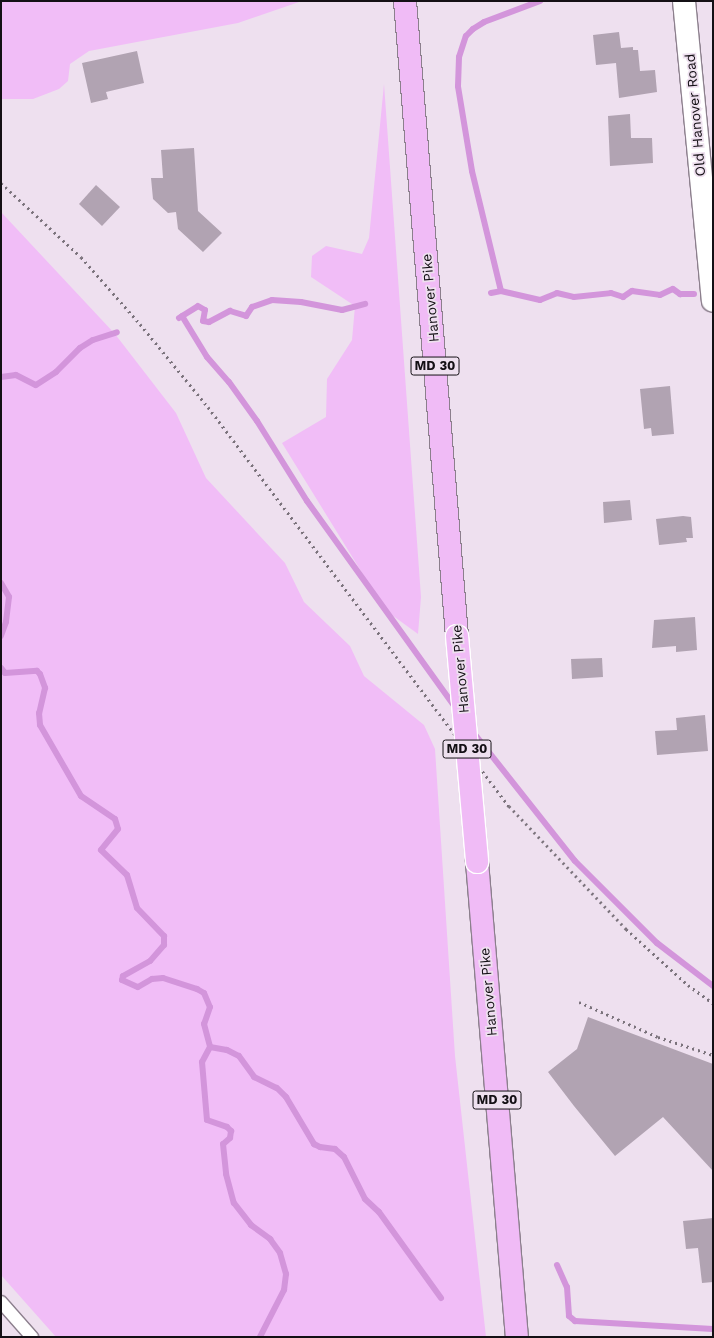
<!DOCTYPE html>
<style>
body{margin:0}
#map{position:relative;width:714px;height:1338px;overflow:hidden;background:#eee0ef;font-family:"Work Sans",sans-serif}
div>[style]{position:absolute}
.green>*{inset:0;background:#f1bdf7}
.stream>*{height:6px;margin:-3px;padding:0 3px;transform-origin:3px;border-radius:3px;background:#d395db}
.building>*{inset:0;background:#b1a3b2}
.roads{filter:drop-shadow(1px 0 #8c7f8d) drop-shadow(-1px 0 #8c7f8d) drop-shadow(0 1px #8c7f8d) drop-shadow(0 -1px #8c7f8d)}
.lane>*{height:12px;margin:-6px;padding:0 6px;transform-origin:6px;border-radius:6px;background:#fff}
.street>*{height:22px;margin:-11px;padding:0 11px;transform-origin:11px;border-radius:11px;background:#fff}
.highway>*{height:22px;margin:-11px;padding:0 11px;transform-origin:11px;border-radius:11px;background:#f0bbf6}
.rail>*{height:3px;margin-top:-1.5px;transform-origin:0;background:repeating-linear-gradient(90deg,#7a727b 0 2px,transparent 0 6px)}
.bridges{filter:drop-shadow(1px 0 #fff) drop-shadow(-1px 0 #fff) drop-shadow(0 1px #fff) drop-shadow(0 -1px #fff)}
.highway-bridge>*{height:22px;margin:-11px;padding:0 11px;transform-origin:11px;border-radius:11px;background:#f0bbf6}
span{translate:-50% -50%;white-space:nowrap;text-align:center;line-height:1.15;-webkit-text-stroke:3.5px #eee0ef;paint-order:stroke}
.shield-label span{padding:1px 3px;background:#eee0ef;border:1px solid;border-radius:3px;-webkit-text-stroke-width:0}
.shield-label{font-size:13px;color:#141015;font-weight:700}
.street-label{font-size:14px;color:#141015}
.frame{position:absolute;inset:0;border:2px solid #141015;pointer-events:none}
</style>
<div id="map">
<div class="green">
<div style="clip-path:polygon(1px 1px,302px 1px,238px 23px,89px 51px,70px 64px,68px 81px,59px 89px,33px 99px,1px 99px)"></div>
<div style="clip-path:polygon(384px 84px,421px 597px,418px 634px,385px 610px,282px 443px,326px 417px,327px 379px,352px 340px,355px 306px,311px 277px,312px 256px,326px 246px,362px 254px,369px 238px)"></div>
<div style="clip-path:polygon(1px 212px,115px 334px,176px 413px,206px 478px,285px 563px,304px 602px,350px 646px,364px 676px,424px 725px,435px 749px,455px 1056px,486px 1337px,56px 1337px,1px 1275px)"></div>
</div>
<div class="stream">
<div style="left:501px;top:291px;width:123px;rotate:-103.6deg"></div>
<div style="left:472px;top:171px;width:86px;rotate:-99.4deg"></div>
<div style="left:458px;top:86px;width:29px;rotate:-88deg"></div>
<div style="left:459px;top:57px;width:22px;rotate:-72deg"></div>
<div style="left:466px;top:36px;width:10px;rotate:-45deg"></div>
<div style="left:473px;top:29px;width:13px;rotate:-32deg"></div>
<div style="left:484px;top:22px;width:60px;rotate:-20.6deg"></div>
<div style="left:491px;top:293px;width:10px;rotate:-11deg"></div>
<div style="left:501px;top:291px;width:40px;rotate:13deg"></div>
<div style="left:540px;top:300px;width:18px;rotate:-22deg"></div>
<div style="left:557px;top:293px;width:17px;rotate:13deg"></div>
<div style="left:574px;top:297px;width:37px;rotate:-6deg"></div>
<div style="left:611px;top:293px;width:13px;rotate:18deg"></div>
<div style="left:623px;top:297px;width:11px;rotate:-34deg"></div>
<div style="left:632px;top:291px;width:28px;rotate:8deg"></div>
<div style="left:660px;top:295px;width:14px;rotate:-25deg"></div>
<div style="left:673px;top:289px;width:9px;rotate:36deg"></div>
<div style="left:680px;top:294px;width:14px"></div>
<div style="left:182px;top:316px;width:48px;rotate:58.6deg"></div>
<div style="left:207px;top:357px;width:33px;rotate:49deg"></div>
<div style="left:229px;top:382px;width:48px;rotate:54.3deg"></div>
<div style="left:257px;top:421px;width:94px;rotate:58deg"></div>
<div style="left:307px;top:501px;width:257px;rotate:54.3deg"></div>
<div style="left:179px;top:318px;width:22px;rotate:-32deg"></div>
<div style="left:198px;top:306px;width:8px;rotate:30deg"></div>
<div style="left:205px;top:310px;width:11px;rotate:100deg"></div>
<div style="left:203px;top:321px;width:6px;rotate:9deg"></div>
<div style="left:209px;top:322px;width:24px;rotate:-28deg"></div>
<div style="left:230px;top:311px;width:17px;rotate:17deg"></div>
<div style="left:246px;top:316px;width:11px;rotate:-56deg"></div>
<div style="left:252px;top:307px;width:21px;rotate:-19deg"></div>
<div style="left:272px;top:300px;width:29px;rotate:4deg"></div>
<div style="left:301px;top:302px;width:42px;rotate:11deg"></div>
<div style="left:342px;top:310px;width:24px;rotate:-15deg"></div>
<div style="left:1px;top:377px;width:15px;rotate:-8deg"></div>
<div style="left:16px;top:375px;width:22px;rotate:27deg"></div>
<div style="left:36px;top:385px;width:24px;rotate:-33deg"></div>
<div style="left:56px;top:372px;width:34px;rotate:-45deg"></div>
<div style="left:80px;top:348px;width:15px;rotate:-32deg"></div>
<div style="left:93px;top:340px;width:25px;rotate:-18deg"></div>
<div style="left:1px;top:583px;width:16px;rotate:60deg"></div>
<div style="left:9px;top:597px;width:25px;rotate:97deg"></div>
<div style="left:6px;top:622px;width:15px;rotate:110deg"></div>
<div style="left:1px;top:668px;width:6px;rotate:51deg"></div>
<div style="left:5px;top:673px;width:32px;rotate:-4deg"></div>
<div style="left:37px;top:671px;width:4px;rotate:45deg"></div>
<div style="left:40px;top:674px;width:15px;rotate:70deg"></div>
<div style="left:45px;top:688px;width:26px;rotate:103deg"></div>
<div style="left:39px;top:713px;width:12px;rotate:85deg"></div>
<div style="left:40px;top:725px;width:82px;rotate:60deg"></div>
<div style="left:81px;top:796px;width:41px;rotate:34.1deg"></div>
<div style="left:115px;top:819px;width:10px;rotate:73deg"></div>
<div style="left:118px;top:829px;width:27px;rotate:129deg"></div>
<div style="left:101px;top:850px;width:36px;rotate:44deg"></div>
<div style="left:127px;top:875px;width:34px;rotate:73deg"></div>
<div style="left:137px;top:908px;width:39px;rotate:46deg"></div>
<div style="left:164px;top:936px;width:9px;rotate:90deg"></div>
<div style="left:164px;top:945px;width:21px;rotate:131deg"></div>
<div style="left:150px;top:961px;width:31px;rotate:151deg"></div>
<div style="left:123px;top:976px;width:4px;rotate:104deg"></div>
<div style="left:122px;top:980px;width:17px;rotate:24deg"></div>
<div style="left:138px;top:987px;width:16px;rotate:-30deg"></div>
<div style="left:152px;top:979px;width:11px;rotate:-5deg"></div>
<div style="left:163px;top:978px;width:36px;rotate:18deg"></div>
<div style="left:197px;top:989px;width:8px;rotate:30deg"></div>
<div style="left:204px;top:993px;width:15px;rotate:67deg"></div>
<div style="left:210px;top:1007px;width:18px;rotate:109deg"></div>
<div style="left:204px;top:1024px;width:24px;rotate:75deg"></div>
<div style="left:210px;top:1047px;width:17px;rotate:118deg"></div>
<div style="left:202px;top:1062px;width:58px;rotate:85.1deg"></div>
<div style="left:207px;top:1120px;width:21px;rotate:19deg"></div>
<div style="left:227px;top:1127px;width:6px;rotate:45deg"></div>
<div style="left:231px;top:1131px;width:7px;rotate:98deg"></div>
<div style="left:230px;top:1138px;width:9px;rotate:139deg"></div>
<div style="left:223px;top:1144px;width:30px;rotate:84deg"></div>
<div style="left:226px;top:1174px;width:30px;rotate:75deg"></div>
<div style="left:234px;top:1203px;width:28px;rotate:52deg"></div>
<div style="left:251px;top:1225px;width:24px;rotate:36deg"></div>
<div style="left:270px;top:1239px;width:17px;rotate:54deg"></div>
<div style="left:280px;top:1253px;width:22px;rotate:74deg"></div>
<div style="left:286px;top:1274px;width:16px;rotate:97deg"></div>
<div style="left:284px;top:1290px;width:53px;rotate:117.1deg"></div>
<div style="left:473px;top:732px;width:164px;rotate:51.7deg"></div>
<div style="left:575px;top:861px;width:116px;rotate:45deg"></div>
<div style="left:657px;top:943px;width:71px;rotate:37.5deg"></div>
<div style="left:210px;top:1047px;width:17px;rotate:10deg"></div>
<div style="left:227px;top:1050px;width:13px;rotate:27deg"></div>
<div style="left:239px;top:1056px;width:26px;rotate:54deg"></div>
<div style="left:254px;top:1077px;width:25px;rotate:26deg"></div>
<div style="left:277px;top:1088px;width:13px;rotate:45deg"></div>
<div style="left:286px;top:1097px;width:55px;rotate:59.2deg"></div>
<div style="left:314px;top:1144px;width:7px;rotate:27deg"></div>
<div style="left:320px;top:1147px;width:15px;rotate:8deg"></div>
<div style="left:335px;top:1149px;width:12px;rotate:42deg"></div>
<div style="left:344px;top:1157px;width:47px;rotate:63.4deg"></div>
<div style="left:365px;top:1199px;width:19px;rotate:43deg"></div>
<div style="left:379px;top:1212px;width:106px;rotate:54.2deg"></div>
<div style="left:557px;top:1265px;width:24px;rotate:66deg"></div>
<div style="left:567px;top:1287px;width:29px;rotate:86deg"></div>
<div style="left:569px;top:1316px;width:8px;rotate:40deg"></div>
<div style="left:575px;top:1321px;width:138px;rotate:3.3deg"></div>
</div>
<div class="building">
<div style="clip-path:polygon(619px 32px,621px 48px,633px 47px,633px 50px,638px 50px,640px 71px,655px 70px,657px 92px,619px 98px,616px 63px,596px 65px,593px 35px)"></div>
<div style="clip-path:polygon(137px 51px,144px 83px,106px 92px,108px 99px,91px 103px,82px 63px)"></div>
<div style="clip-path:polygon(630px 114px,631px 138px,652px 138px,653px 163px,610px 166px,608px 116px)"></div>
<div style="clip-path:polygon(194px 148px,198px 211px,222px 233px,203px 252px,178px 229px,176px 212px,168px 213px,153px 199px,151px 178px,163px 178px,161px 150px)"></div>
<div style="clip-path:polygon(96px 185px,120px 207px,102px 226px,79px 204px)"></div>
<div style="clip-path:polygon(670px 386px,674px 434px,652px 436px,651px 428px,644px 429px,640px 389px)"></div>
<div style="clip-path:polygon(630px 500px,632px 520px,604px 523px,603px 502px)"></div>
<div style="clip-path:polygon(683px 516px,691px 517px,693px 538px,686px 538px,687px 542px,659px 545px,656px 519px)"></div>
<div style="clip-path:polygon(695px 617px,697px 650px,676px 652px,676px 646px,652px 648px,654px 620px)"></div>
<div style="clip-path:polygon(602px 658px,603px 677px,572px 679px,571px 659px)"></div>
<div style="clip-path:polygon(705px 715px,708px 751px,657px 755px,655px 731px,677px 730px,676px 718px)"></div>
<div style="clip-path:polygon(588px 1017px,713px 1064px,713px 1171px,663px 1117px,615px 1156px,574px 1106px,548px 1072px,577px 1049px)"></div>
<div style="clip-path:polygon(713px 1218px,713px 1282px,702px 1283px,698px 1248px,686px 1249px,683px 1221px)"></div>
</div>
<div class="roads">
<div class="lane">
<div style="left:1px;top:1302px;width:47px;rotate:48.5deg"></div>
</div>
<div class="street">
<div style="left:684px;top:1px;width:301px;rotate:84.5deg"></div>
</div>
<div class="highway">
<div style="left:405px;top:1px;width:637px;rotate:85.32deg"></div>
<div style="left:477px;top:862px;width:477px;rotate:85.2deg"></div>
</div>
</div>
<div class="rail">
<div style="left:1px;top:183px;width:109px;rotate:42.8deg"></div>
<div style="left:81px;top:257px;width:89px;rotate:48.6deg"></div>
<div style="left:140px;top:324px;width:107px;rotate:50.7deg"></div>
<div style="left:208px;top:407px;width:500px;rotate:53deg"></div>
<div style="left:509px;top:806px;width:170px;rotate:46.4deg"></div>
<div style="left:626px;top:929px;width:84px;rotate:42.1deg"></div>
<div style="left:688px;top:985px;width:31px;rotate:36deg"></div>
<div style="left:579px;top:1002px;width:86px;rotate:23.9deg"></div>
<div style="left:658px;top:1037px;width:58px;rotate:18.1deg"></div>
</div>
<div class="bridges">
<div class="highway-bridge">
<div style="left:457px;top:636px;width:227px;rotate:84.9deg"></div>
</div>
</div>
<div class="shield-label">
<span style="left:435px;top:366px">MD 30</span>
<span style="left:467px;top:749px">MD 30</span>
<span style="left:497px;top:1100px">MD 30</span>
</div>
<div class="street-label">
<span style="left:695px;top:115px;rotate:-95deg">Old Hanover Road</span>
<span style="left:430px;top:298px;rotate:-95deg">Hanover Pike</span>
<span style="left:460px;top:669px;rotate:-95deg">Hanover Pike</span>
<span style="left:488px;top:992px;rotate:-95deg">Hanover Pike</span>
</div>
<div class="frame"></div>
</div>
